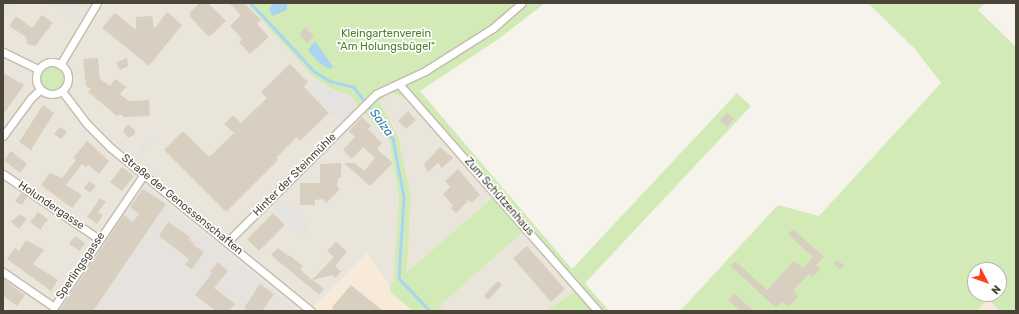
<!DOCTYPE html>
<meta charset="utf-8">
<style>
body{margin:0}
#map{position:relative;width:1019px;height:314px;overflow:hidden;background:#f6f3ec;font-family:Rubik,sans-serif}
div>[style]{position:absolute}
.residential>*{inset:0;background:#eae5da}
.commercial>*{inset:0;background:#f7ead8}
.industrial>*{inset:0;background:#e6e2dd}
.green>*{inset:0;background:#d2eab5}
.round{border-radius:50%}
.parking>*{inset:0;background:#e5e3e0}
.water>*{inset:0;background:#a9d4f2}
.stream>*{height:2.5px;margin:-1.25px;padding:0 1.25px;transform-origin:1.25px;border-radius:1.25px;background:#a9d4f2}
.building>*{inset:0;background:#d8cfc1}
.roads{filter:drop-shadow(1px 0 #c2bbae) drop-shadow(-1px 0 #c2bbae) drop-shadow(0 1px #c2bbae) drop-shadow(0 -1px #c2bbae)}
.street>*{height:7px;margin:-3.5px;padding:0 3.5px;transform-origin:3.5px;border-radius:3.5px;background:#fff}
.street>.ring{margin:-3.5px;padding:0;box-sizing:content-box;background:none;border:7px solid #fff;border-radius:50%}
span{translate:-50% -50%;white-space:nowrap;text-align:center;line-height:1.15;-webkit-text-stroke:3.5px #fff;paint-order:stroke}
.park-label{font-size:11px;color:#4a7f2a}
.street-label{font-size:11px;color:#4b4439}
.water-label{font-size:12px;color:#2e7ab2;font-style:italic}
.frame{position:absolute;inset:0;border:4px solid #4b4439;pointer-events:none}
.north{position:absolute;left:967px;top:262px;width:40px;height:40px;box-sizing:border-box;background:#fff;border:1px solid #b7b4b0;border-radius:50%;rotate:131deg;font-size:11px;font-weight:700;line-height:16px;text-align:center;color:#4b4439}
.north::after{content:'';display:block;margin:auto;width:14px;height:18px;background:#fc3f1d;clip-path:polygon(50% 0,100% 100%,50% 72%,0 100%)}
</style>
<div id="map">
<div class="residential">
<div style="clip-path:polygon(16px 3px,47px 3px,74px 20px,85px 3px,247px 3px,332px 89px,349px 95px,389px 141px,399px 198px,393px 284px,390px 286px,367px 254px,310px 311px,300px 311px,143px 183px,54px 311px,3px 311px,3px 21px)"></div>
<div style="clip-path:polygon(392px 93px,407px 99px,492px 198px,407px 272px,411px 196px,379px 101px)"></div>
<div style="clip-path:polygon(523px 232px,574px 292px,545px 311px,449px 311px,438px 307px)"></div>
</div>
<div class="commercial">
<div style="clip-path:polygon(368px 254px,390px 286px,391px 293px,413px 311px,317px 311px,314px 308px)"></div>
<div style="clip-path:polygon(988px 299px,1000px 311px,977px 311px)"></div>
</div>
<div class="industrial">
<div style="clip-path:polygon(3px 3px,16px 3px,3px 21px)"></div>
<div style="clip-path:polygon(47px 3px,85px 3px,74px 20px)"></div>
<div style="clip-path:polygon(143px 183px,220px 246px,300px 311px,54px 311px)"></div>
</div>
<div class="green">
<div style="clip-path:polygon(evenodd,247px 3px,545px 3px,497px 40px,420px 91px,572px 269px,737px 93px,751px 106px,585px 283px,609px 311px,545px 311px,574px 292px,523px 232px,438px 307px,449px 311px,413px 311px,391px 293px,390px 286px,393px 283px,399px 198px,389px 141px,349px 95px,332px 89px,311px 75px,247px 3px,392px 93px,407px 99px,492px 198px,407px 272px,411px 196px,398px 137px,379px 101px,392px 93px)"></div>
<div style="clip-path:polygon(evenodd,868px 3px,985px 3px,978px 10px,1016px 47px,1016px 311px,1000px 311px,988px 299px,977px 311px,680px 311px,778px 205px,819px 216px,941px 83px,915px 49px,868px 3px,975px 270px,999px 270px,999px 294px,975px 294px,975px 270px)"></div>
<div class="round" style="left:40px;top:67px;width:24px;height:24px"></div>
</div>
<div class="parking">
<div style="clip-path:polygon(312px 83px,346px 96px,355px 106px,339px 122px,307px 89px)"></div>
<div style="clip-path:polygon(150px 136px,155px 140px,139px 158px,135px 155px)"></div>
<div style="clip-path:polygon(281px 198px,311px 226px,302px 235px,272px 207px)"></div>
</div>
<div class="water">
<div style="clip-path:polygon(274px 3px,287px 3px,287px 10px,272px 16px,269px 9px)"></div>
<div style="clip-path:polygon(315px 41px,333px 67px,330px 69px,319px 63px,308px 50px)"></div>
</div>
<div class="stream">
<div style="left:251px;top:3px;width:93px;rotate:47.2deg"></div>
<div style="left:314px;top:71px;width:19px;rotate:32deg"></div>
<div style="left:330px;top:81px;width:25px;rotate:14deg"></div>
<div style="left:354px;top:87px;width:65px;rotate:53.1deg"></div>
<div style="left:393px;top:139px;width:59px;rotate:79.3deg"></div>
<div style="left:404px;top:197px;width:81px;rotate:93.5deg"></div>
<div style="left:399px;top:278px;width:45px;rotate:46.8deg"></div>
</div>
<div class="building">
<div style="clip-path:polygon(200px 3px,208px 3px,226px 21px,209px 37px,190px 17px,190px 12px)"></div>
<div style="clip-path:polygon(229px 3px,244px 3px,261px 20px,257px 24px,269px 37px,250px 54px,239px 42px,242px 39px,230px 26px,241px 15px)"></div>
<div style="clip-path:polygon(167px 12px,182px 25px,149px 66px,102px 28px,115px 13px,136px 30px,136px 17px,152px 16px,154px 29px)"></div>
<div style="clip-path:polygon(42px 15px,53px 23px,35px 46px,27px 44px,26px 37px,9px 26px,16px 16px,32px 28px)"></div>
<div style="clip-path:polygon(306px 27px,314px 37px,307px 43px,299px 34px)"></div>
<div style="clip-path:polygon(98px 58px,100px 79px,110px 86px,115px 79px,126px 87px,120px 94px,129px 101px,149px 100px,150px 116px,124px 117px,120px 114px,117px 116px,88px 92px,91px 89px,86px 86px,83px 59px)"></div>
<div style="clip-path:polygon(127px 58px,128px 66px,120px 70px,116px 63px)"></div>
<div style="clip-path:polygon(290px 64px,308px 82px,304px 87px,329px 113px,300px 141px,297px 137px,276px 158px,278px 160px,226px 212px,164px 150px,183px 131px,209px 157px,234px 133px,224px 124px,233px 115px,241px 123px,267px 98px,261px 92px)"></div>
<div style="clip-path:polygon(3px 73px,24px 85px,3px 115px)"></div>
<div style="clip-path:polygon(43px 105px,54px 113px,31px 150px,19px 142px)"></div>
<div style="clip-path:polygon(408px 111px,416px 120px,406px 129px,398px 121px)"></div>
<div style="clip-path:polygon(727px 113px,734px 119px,727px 127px,720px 120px)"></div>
<div style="clip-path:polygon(362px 117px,371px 126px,368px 129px,382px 143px,377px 149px,393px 163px,370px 186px,344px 163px,355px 163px,364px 171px,375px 158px,363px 147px,352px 159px,343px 150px,355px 137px,349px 131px)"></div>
<div style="clip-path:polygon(128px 124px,135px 130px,135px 134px,128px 138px,123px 131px)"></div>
<div style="clip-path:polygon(60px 127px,67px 132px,61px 139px,54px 134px)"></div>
<div style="clip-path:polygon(87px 141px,109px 161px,99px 174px,88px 165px,86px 167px,82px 164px,66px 185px,82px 195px,72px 208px,41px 185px,50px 173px,62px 178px,76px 160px,73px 158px)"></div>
<div style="clip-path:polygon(440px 147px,453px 158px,442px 168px,438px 163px,428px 172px,424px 164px)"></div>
<div style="clip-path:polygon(11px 151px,27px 164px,20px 173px,4px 160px)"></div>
<div style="clip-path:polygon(341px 163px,341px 178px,338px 178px,337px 186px,340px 189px,326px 203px,323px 199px,315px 200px,315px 205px,300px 205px,300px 183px,320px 183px,320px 164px)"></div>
<div style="clip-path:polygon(122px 167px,134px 176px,122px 191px,110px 182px)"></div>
<div style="clip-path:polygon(458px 169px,480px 195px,471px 203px,469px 200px,456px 213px,451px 208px,453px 206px,443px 194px,450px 187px,445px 181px)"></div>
<div style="clip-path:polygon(89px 181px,96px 186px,90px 193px,84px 188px)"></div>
<div style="clip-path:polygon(143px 189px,166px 204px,93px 311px,59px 311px,124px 215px,133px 222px,139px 214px,130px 207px)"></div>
<div style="clip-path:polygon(21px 193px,27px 197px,22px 205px,15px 201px)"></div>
<div style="clip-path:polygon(100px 198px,106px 202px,98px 212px,103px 215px,97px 224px,87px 217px)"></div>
<div style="clip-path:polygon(38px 212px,48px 219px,40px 230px,30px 222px)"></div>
<div style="clip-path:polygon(273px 213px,285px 225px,259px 251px,247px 239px)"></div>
<div style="clip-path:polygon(20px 214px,27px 219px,19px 229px,11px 222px)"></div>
<div style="clip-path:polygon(168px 222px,190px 237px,188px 239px,194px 243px,193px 245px,204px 252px,192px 269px,185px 265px,189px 259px,159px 236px)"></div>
<div style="clip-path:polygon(793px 229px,824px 257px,816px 265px,820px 269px,813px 277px,809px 274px,793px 290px,798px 296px,788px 307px,782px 302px,776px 308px,731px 266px,735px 261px,767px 290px,794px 261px,803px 268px,813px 257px,788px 234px)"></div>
<div style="clip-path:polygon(75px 236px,85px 243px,80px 251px,69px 244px)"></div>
<div style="clip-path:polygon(26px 240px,44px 250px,33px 264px,58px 280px,51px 291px,7px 259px,15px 248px,19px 251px)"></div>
<div style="clip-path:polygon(336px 242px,347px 252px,335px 266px,341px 272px,335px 278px,332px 275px,313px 280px,324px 289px,319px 295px,271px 255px,278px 248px,288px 256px,289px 255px,303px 266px,300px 269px,312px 280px,334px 257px,327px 251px)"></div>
<div style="clip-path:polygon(527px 246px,565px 289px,551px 302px,513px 258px)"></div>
<div style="clip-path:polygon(837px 260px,844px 265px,840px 270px,834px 264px)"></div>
<div style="clip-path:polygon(218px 262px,228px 271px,214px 288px,235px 304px,229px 311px,216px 311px,195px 295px,212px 273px,210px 271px)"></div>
<div style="clip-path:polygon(3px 279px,25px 295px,17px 306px,3px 296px)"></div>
<div style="clip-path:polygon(498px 281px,502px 285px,488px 300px,484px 295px)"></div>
<div style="clip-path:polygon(260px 284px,274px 294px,262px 311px,249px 311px,244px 308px)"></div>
<div style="clip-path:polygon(351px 285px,383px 311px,332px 311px,333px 306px)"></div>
<div style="clip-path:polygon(734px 293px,745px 303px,753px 311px,740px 311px,728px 300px)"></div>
</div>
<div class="roads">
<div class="street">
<div style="left:3px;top:52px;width:39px;rotate:26deg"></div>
<div class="ring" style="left:36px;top:62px;width:25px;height:25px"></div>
<div style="left:60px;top:65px;width:72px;rotate:-59.2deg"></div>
<div style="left:399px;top:84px;width:302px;rotate:48.8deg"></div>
<div style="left:62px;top:91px;width:40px;rotate:53deg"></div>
<div style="left:86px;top:123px;width:35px;rotate:45deg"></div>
<div style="left:111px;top:148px;width:258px;rotate:39.2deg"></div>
<div style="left:3px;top:136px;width:47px;rotate:-53.6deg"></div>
<div style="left:31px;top:98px;width:12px;rotate:-42deg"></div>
<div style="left:3px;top:174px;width:116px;rotate:34.1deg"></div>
<div style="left:227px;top:242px;width:210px;rotate:-44.8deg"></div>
<div style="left:376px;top:94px;width:54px;rotate:-25.1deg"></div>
<div style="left:425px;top:71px;width:80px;rotate:-32.3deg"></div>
<div style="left:493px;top:28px;width:38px;rotate:-41deg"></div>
<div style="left:3px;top:272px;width:62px;rotate:34.5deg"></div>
<div style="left:54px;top:307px;width:161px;rotate:-55.9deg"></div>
</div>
</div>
<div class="park-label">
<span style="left:386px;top:41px">Kleingartenverein<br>"Am Holungsbügel"</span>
</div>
<div class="street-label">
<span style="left:295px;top:175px;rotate:-45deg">Hinter der Steinmühle</span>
<span style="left:499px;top:197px;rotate:49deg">Zum Schützenhaus</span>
<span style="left:182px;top:205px;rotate:39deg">Straße der Genossenschaften</span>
<span style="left:51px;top:206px;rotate:34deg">Holundergasse</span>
<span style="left:81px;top:266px;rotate:-56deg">Sperlingsgasse</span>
</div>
<div class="water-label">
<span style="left:381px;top:123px;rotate:54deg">Salza</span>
</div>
<div class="frame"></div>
<div class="north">N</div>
</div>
